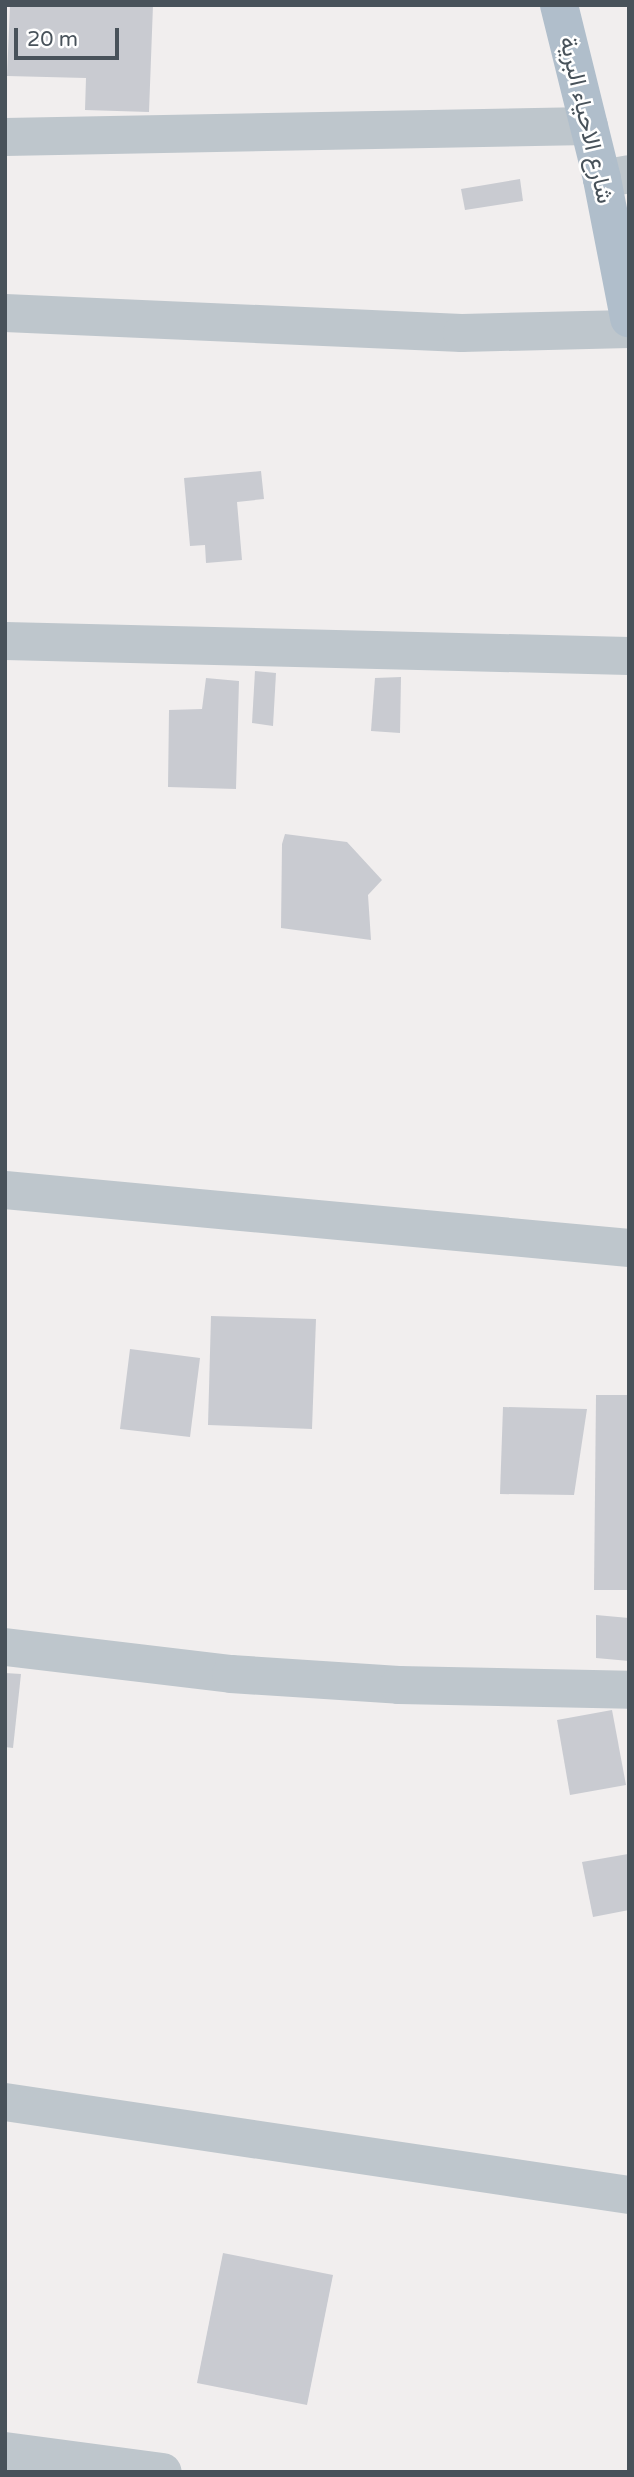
<!DOCTYPE html>
<meta charset="utf-8">
<style>
body{margin:0}
#map{position:relative;width:634px;height:2477px;overflow:hidden;background:#f1eeee;font-family:"Varela Round",Vazirmatn,sans-serif}
div>[style]{position:absolute}
.building>*{inset:0;background:#c9cbd1}
.minor>*{height:38px;margin:-19px;padding:0 19px;transform-origin:19px;border-radius:19px;background:#bec6cc}
.major>*{height:38px;margin:-19px;padding:0 19px;transform-origin:19px;border-radius:19px;background:#b0becb}
span{translate:-50% -50%;white-space:nowrap;text-align:center;line-height:1.15;-webkit-text-stroke:5px #fff;paint-order:stroke}
.street-label{font-size:24px;color:#48525a}
.frame{position:absolute;inset:0;border:7px solid #48525a;pointer-events:none}
.scale{position:absolute;left:14px;top:28px;width:105px;height:32px;box-sizing:border-box;border:4px solid #48525a;border-top:0;padding-left:9px;font-size:21px;line-height:24px;white-space:nowrap;color:#48525a;-webkit-text-stroke:5px #fff;paint-order:stroke}
</style>
<div id="map">
<div class="building">
<div style="clip-path:polygon(10px 5px,153px 5px,149px 112px,85px 110px,86px 78px,7px 76px)"></div>
<div style="clip-path:polygon(520px 179px,523px 201px,465px 210px,461px 189px)"></div>
<div style="clip-path:polygon(261px 471px,264px 499px,237px 502px,242px 560px,206px 563px,205px 545px,190px 546px,184px 478px)"></div>
<div style="clip-path:polygon(255px 671px,276px 673px,273px 726px,252px 723px)"></div>
<div style="clip-path:polygon(401px 677px,400px 733px,371px 731px,375px 678px)"></div>
<div style="clip-path:polygon(206px 678px,239px 681px,236px 789px,168px 787px,169px 710px,202px 709px)"></div>
<div style="clip-path:polygon(285px 834px,347px 842px,382px 880px,368px 895px,371px 940px,281px 928px,282px 844px)"></div>
<div style="clip-path:polygon(211px 1316px,316px 1319px,312px 1429px,208px 1425px)"></div>
<div style="clip-path:polygon(130px 1349px,200px 1358px,190px 1437px,120px 1429px)"></div>
<div style="clip-path:polygon(596px 1395px,629px 1395px,629px 1590px,594px 1590px)"></div>
<div style="clip-path:polygon(503px 1407px,587px 1409px,574px 1495px,500px 1494px)"></div>
<div style="clip-path:polygon(596px 1615px,629px 1618px,629px 1661px,596px 1658px)"></div>
<div style="clip-path:polygon(5px 1673px,21px 1674px,13px 1748px,5px 1747px)"></div>
<div style="clip-path:polygon(612px 1710px,626px 1785px,570px 1795px,557px 1720px)"></div>
<div style="clip-path:polygon(628px 1854px,629px 1910px,593px 1917px,582px 1862px)"></div>
<div style="clip-path:polygon(223px 2253px,333px 2275px,307px 2405px,197px 2383px)"></div>
</div>
<div class="minor">
<div style="left:5px;top:137px;width:584px;rotate:-1.08deg"></div>
<div style="left:602px;top:179px;width:27px;rotate:-10deg"></div>
<div style="left:5px;top:313px;width:457px;rotate:2.5deg"></div>
<div style="left:462px;top:333px;width:167px;rotate:-1.4deg"></div>
<div style="left:5px;top:641px;width:624px;rotate:1.38deg"></div>
<div style="left:5px;top:1190px;width:627px;rotate:5.31deg"></div>
<div style="left:5px;top:1647px;width:228px;rotate:6.8deg"></div>
<div style="left:231px;top:1674px;width:168px;rotate:3.7deg"></div>
<div style="left:399px;top:1685px;width:230px;rotate:1.2deg"></div>
<div style="left:5px;top:2102px;width:631px;rotate:8.48deg"></div>
<div style="left:5px;top:2451px;width:159px;rotate:7.6deg"></div>
</div>
<div class="major">
<div style="left:559px;top:5px;width:179px;rotate:76.1deg"></div>
<div style="left:602px;top:179px;width:142px;rotate:79deg"></div>
</div>
<div class="street-label">
<span style="left:586px;top:120px;rotate:77deg">شارع الاحياء البرية</span>
</div>
<div class="frame"></div>
<div class="scale">20 m</div>
</div>
